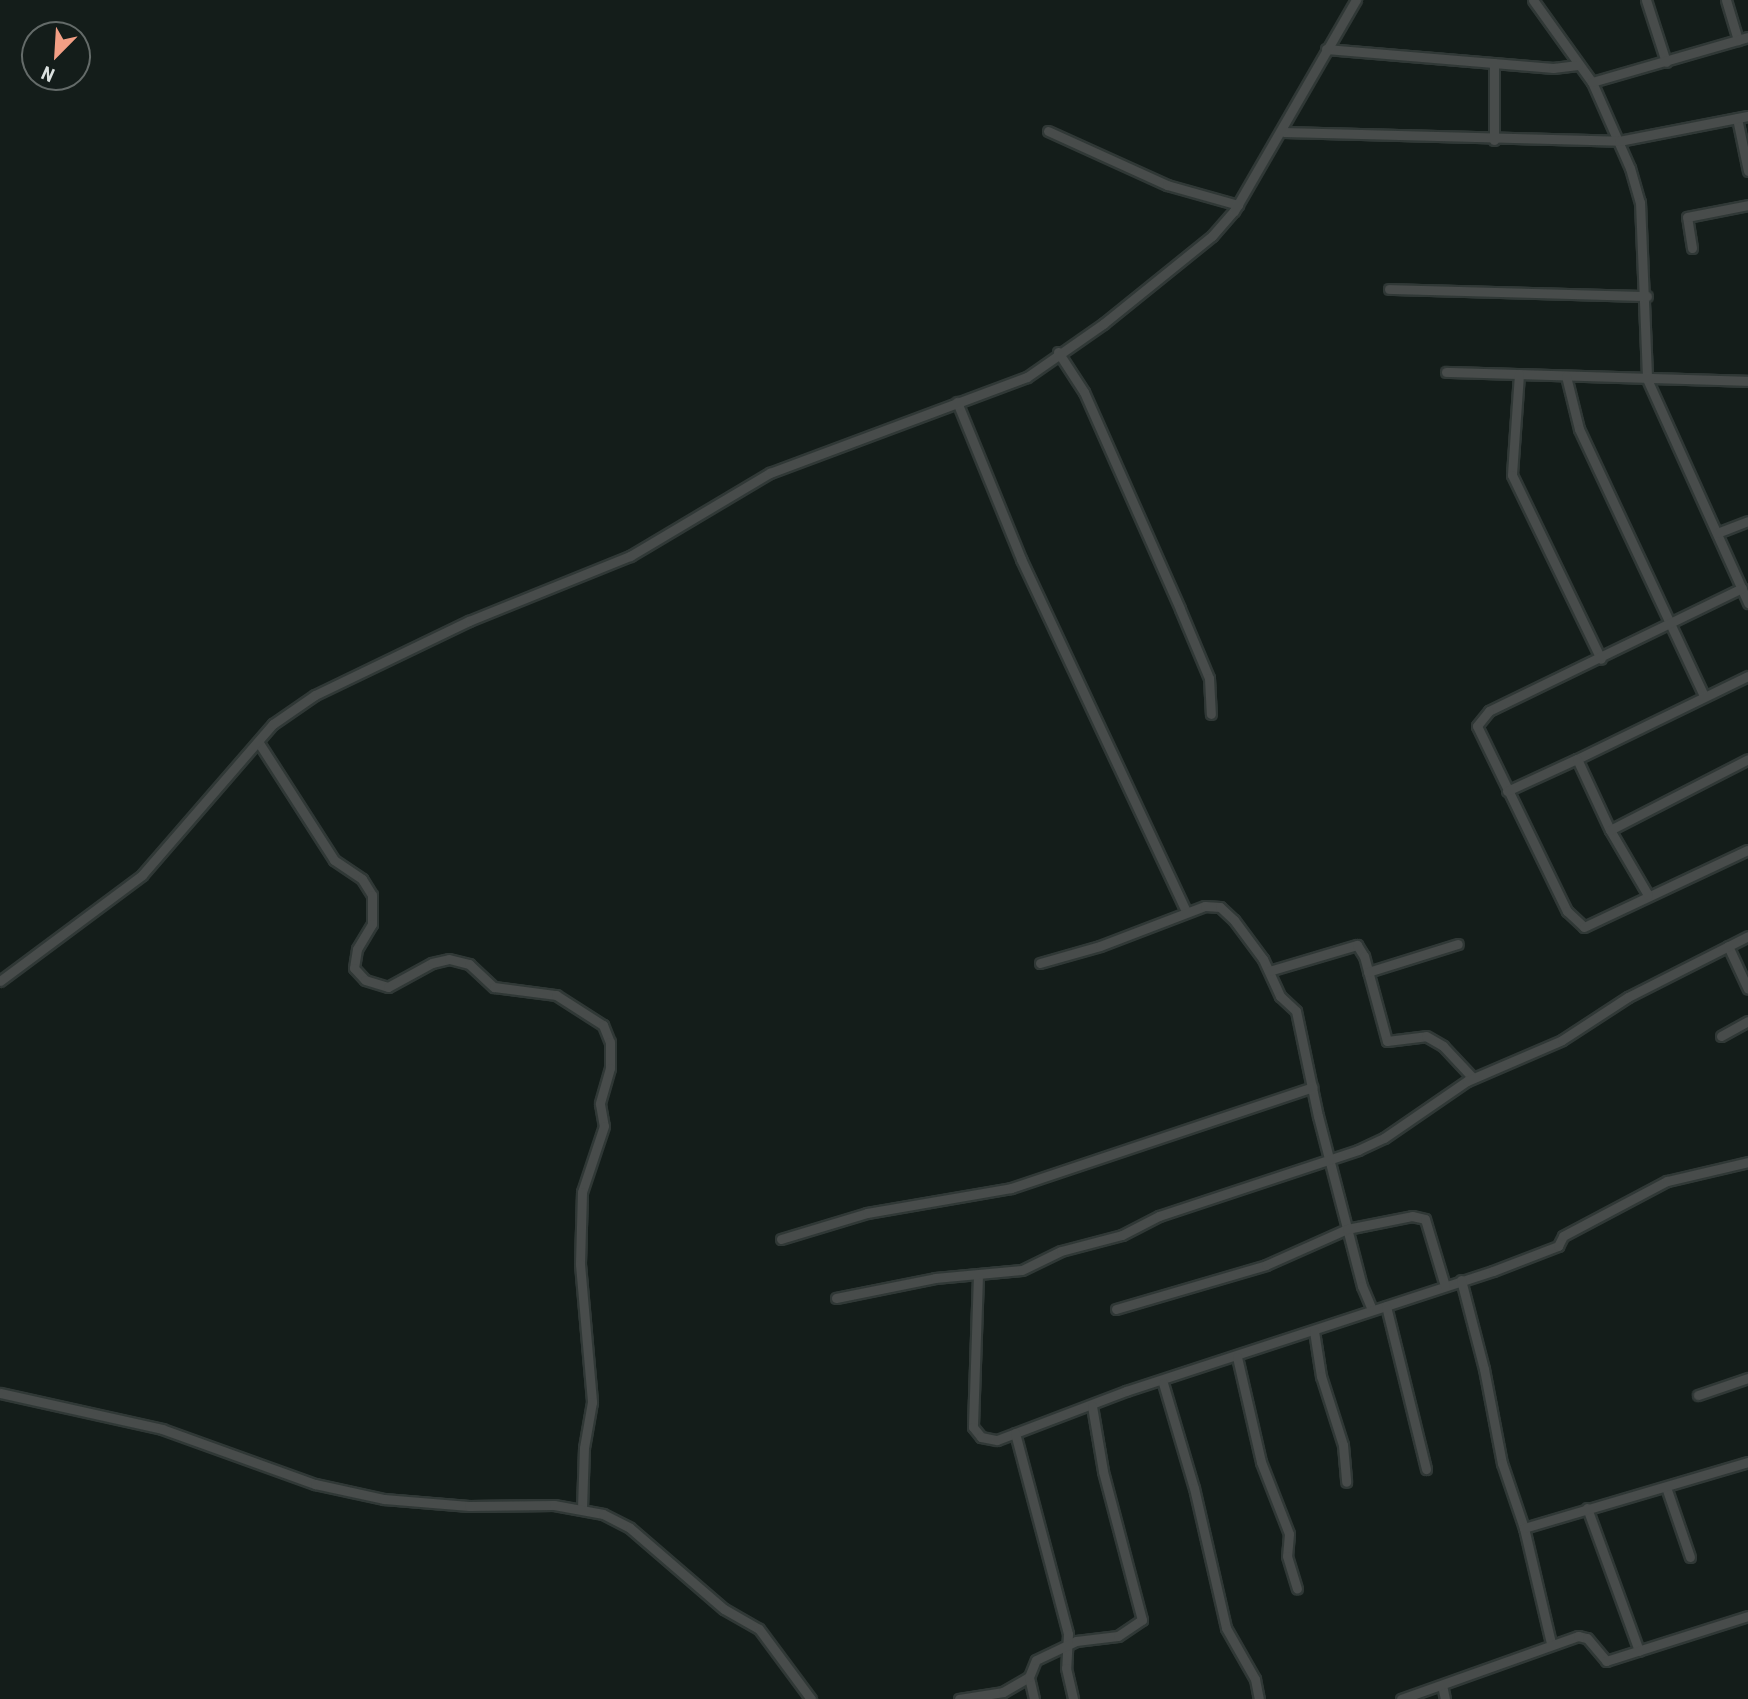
<!DOCTYPE html>
<style>
body{margin:0}
#map{position:relative;width:1748px;height:1699px;overflow:hidden;background:#141d1a;font-family:"Roboto Condensed",sans-serif}
div>[style]{position:absolute}
.roads{filter:drop-shadow(2px 0 #303836) drop-shadow(-2px 0 #303836) drop-shadow(0 2px #303836) drop-shadow(0 -2px #303836)}
.minor>*{height:9px;margin:-4.5px;padding:0 4.5px;transform-origin:4.5px;border-radius:4.5px;background:#484c4b}
span{translate:-50% -50%;white-space:nowrap;text-align:center;line-height:1.15;-webkit-text-stroke:7px #141d1a;paint-order:stroke}
.north{position:absolute;left:21px;top:21px;width:70px;height:70px;box-sizing:border-box;background:#141d1a;border:2px solid #646b69;border-radius:50%;rotate:204deg;font-size:19px;font-weight:700;line-height:28px;text-align:center;color:#dbe1df}
.north::after{content:'';display:block;margin:auto;width:24px;height:32px;background:#f39f85;clip-path:polygon(50% 0,100% 100%,50% 72%,0 100%)}
</style>
<div id="map">
<div class="roads">
<div class="minor">
<div style="left:1533px;top:0;width:101px;rotate:54.3deg"></div>
<div style="left:1592px;top:82px;width:94px;rotate:66.2deg"></div>
<div style="left:1630px;top:168px;width:35px;rotate:74deg"></div>
<div style="left:1640px;top:202px;width:177px;rotate:87.7deg"></div>
<div style="left:1647px;top:379px;width:246px;rotate:65.7deg"></div>
<div style="left:1646px;top:0;width:65px;rotate:72.1deg"></div>
<div style="left:1726px;top:0;width:42px;rotate:73.3deg"></div>
<div style="left:1326px;top:49px;width:228px;rotate:4.8deg"></div>
<div style="left:1553px;top:68px;width:25px;rotate:-7deg"></div>
<div style="left:1592px;top:82px;width:162px;rotate:-16.1deg"></div>
<div style="left:1737px;top:118px;width:54px;rotate:78.3deg"></div>
<div style="left:1048px;top:131px;width:131px;rotate:24.4deg"></div>
<div style="left:1167px;top:185px;width:74px;rotate:15.7deg"></div>
<div style="left:1284px;top:132px;width:335px;rotate:1.5deg"></div>
<div style="left:1619px;top:141px;width:131px;rotate:-11deg"></div>
<div style="left:1494px;top:140px;width:77px;rotate:-90deg"></div>
<div style="left:1692px;top:248px;width:31px;rotate:-99deg"></div>
<div style="left:1687px;top:217px;width:62px;rotate:-11.1deg"></div>
<div style="left:1389px;top:289px;width:258px;rotate:1.6deg"></div>
<div style="left:1058px;top:352px;width:48px;rotate:57deg"></div>
<div style="left:1084px;top:392px;width:237px;rotate:66.1deg"></div>
<div style="left:1180px;top:609px;width:75px;rotate:67.2deg"></div>
<div style="left:1209px;top:678px;width:36px;rotate:87deg"></div>
<div style="left:1446px;top:372px;width:302px;rotate:1.7deg"></div>
<div style="left:1519px;top:374px;width:101px;rotate:94deg"></div>
<div style="left:1512px;top:475px;width:204px;rotate:64.2deg"></div>
<div style="left:1566px;top:376px;width:55px;rotate:76.2deg"></div>
<div style="left:1579px;top:429px;width:295px;rotate:64.9deg"></div>
<div style="left:957px;top:402px;width:170px;rotate:67.8deg"></div>
<div style="left:1021px;top:559px;width:390px;rotate:64.9deg"></div>
<div style="left:1717px;top:533px;width:33px;rotate:-21deg"></div>
<div style="left:1742px;top:588px;width:281px;rotate:154.1deg"></div>
<div style="left:1489px;top:711px;width:19px;rotate:129deg"></div>
<div style="left:1477px;top:726px;width:206px;rotate:64.1deg"></div>
<div style="left:1567px;top:911px;width:23px;rotate:43deg"></div>
<div style="left:1584px;top:927px;width:181px;rotate:-25.2deg"></div>
<div style="left:259px;top:743px;width:139px;rotate:57.3deg"></div>
<div style="left:334px;top:860px;width:34px;rotate:34deg"></div>
<div style="left:362px;top:879px;width:19px;rotate:58deg"></div>
<div style="left:372px;top:895px;width:29px;rotate:90deg"></div>
<div style="left:372px;top:924px;width:29px;rotate:121deg"></div>
<div style="left:357px;top:949px;width:19px;rotate:99deg"></div>
<div style="left:354px;top:968px;width:16px;rotate:47deg"></div>
<div style="left:365px;top:980px;width:24px;rotate:17deg"></div>
<div style="left:388px;top:987px;width:50px;rotate:-28.6deg"></div>
<div style="left:432px;top:963px;width:17px;rotate:-13deg"></div>
<div style="left:449px;top:959px;width:21px;rotate:14deg"></div>
<div style="left:469px;top:964px;width:34px;rotate:43deg"></div>
<div style="left:494px;top:987px;width:63px;rotate:7.4deg"></div>
<div style="left:556px;top:995px;width:56px;rotate:32.6deg"></div>
<div style="left:603px;top:1025px;width:18px;rotate:68deg"></div>
<div style="left:610px;top:1042px;width:26px;rotate:90deg"></div>
<div style="left:610px;top:1068px;width:37px;rotate:106deg"></div>
<div style="left:600px;top:1104px;width:22px;rotate:80deg"></div>
<div style="left:604px;top:1126px;width:70px;rotate:108.4deg"></div>
<div style="left:582px;top:1192px;width:72px;rotate:91.6deg"></div>
<div style="left:580px;top:1264px;width:139px;rotate:85deg"></div>
<div style="left:592px;top:1402px;width:47px;rotate:99.9deg"></div>
<div style="left:584px;top:1448px;width:61px;rotate:91.9deg"></div>
<div style="left:1577px;top:759px;width:190px;rotate:-25.9deg"></div>
<div style="left:1507px;top:791px;width:77px;rotate:-24.6deg"></div>
<div style="left:1577px;top:759px;width:78px;rotate:65.1deg"></div>
<div style="left:1648px;top:895px;width:75px;rotate:-120.3deg"></div>
<div style="left:1610px;top:830px;width:155px;rotate:-27.2deg"></div>
<div style="left:1728px;top:946px;width:47px;rotate:65.1deg"></div>
<div style="left:1040px;top:963px;width:62px;rotate:-15.8deg"></div>
<div style="left:1100px;top:946px;width:112px;rotate:-20.9deg"></div>
<div style="left:1205px;top:906px;width:15px;rotate:4deg"></div>
<div style="left:1220px;top:907px;width:19px;rotate:43deg"></div>
<div style="left:1234px;top:920px;width:49px;rotate:53.4deg"></div>
<div style="left:1263px;top:959px;width:41px;rotate:65.3deg"></div>
<div style="left:1280px;top:996px;width:22px;rotate:43deg"></div>
<div style="left:1296px;top:1011px;width:107px;rotate:78.2deg"></div>
<div style="left:1318px;top:1116px;width:176px;rotate:75.5deg"></div>
<div style="left:1362px;top:1286px;width:26px;rotate:67deg"></div>
<div style="left:1269px;top:971px;width:92px;rotate:-16.5deg"></div>
<div style="left:1357px;top:945px;width:13px;rotate:58deg"></div>
<div style="left:1364px;top:956px;width:88px;rotate:74.9deg"></div>
<div style="left:1387px;top:1041px;width:39px;rotate:-7deg"></div>
<div style="left:1426px;top:1036px;width:20px;rotate:30deg"></div>
<div style="left:1443px;top:1046px;width:44px;rotate:46.8deg"></div>
<div style="left:1368px;top:972px;width:94px;rotate:-17.3deg"></div>
<div style="left:0;top:981px;width:177px;rotate:-36.7deg"></div>
<div style="left:142px;top:875px;width:200px;rotate:-49.1deg"></div>
<div style="left:273px;top:724px;width:51px;rotate:-34.6deg"></div>
<div style="left:315px;top:695px;width:171px;rotate:-25.7deg"></div>
<div style="left:469px;top:621px;width:174px;rotate:-22deg"></div>
<div style="left:630px;top:556px;width:163px;rotate:-30.7deg"></div>
<div style="left:770px;top:473px;width:274px;rotate:-20.5deg"></div>
<div style="left:1027px;top:377px;width:93px;rotate:-34.9deg"></div>
<div style="left:1103px;top:324px;width:140px;rotate:-38.9deg"></div>
<div style="left:1212px;top:236px;width:33px;rotate:-49deg"></div>
<div style="left:1234px;top:211px;width:244px;rotate:-60deg"></div>
<div style="left:1721px;top:1036px;width:31px;rotate:-29deg"></div>
<div style="left:781px;top:1239px;width:90px;rotate:-16.8deg"></div>
<div style="left:867px;top:1213px;width:146px;rotate:-9.8deg"></div>
<div style="left:1011px;top:1188px;width:318px;rotate:-18.5deg"></div>
<div style="left:978px;top:1275px;width:152px;rotate:91.9deg"></div>
<div style="left:973px;top:1427px;width:13px;rotate:51deg"></div>
<div style="left:981px;top:1437px;width:16px;rotate:11deg"></div>
<div style="left:997px;top:1440px;width:138px;rotate:-20.8deg"></div>
<div style="left:1126px;top:1391px;width:386px;rotate:-18.1deg"></div>
<div style="left:1493px;top:1271px;width:70px;rotate:-21deg"></div>
<div style="left:1558px;top:1246px;width:11px;rotate:-63deg"></div>
<div style="left:1563px;top:1236px;width:118px;rotate:-27.9deg"></div>
<div style="left:1667px;top:1181px;width:83px;rotate:-13.2deg"></div>
<div style="left:1461px;top:1280px;width:92px;rotate:75.5deg"></div>
<div style="left:1484px;top:1369px;width:96px;rotate:79.2deg"></div>
<div style="left:1502px;top:1463px;width:69px;rotate:71.3deg"></div>
<div style="left:1524px;top:1528px;width:118px;rotate:76.8deg"></div>
<div style="left:836px;top:1298px;width:101px;rotate:-11.4deg"></div>
<div style="left:935px;top:1278px;width:87px;rotate:-5.3deg"></div>
<div style="left:1022px;top:1270px;width:43px;rotate:-26deg"></div>
<div style="left:1061px;top:1251px;width:63px;rotate:-14.7deg"></div>
<div style="left:1122px;top:1235px;width:42px;rotate:-27.2deg"></div>
<div style="left:1159px;top:1216px;width:210px;rotate:-18.3deg"></div>
<div style="left:1358px;top:1150px;width:29px;rotate:-25deg"></div>
<div style="left:1384px;top:1138px;width:101px;rotate:-34.5deg"></div>
<div style="left:1467px;top:1081px;width:103px;rotate:-23.3deg"></div>
<div style="left:1562px;top:1040px;width:79px;rotate:-33.1deg"></div>
<div style="left:1628px;top:997px;width:135px;rotate:-26.9deg"></div>
<div style="left:1386px;top:1306px;width:168px;rotate:76.2deg"></div>
<div style="left:1116px;top:1309px;width:156px;rotate:-16.3deg"></div>
<div style="left:1266px;top:1265px;width:89px;rotate:-24deg"></div>
<div style="left:1347px;top:1229px;width:66px;rotate:-11.3deg"></div>
<div style="left:1412px;top:1216px;width:13px;rotate:13deg"></div>
<div style="left:1425px;top:1219px;width:70px;rotate:73.4deg"></div>
<div style="left:1314px;top:1331px;width:46px;rotate:81.2deg"></div>
<div style="left:1321px;top:1376px;width:72px;rotate:72.3deg"></div>
<div style="left:1343px;top:1445px;width:37px;rotate:85deg"></div>
<div style="left:1237px;top:1357px;width:108px;rotate:77.1deg"></div>
<div style="left:1261px;top:1462px;width:77px;rotate:68.7deg"></div>
<div style="left:1289px;top:1534px;width:22px;rotate:95deg"></div>
<div style="left:1287px;top:1556px;width:34px;rotate:73deg"></div>
<div style="left:1163px;top:1383px;width:109px;rotate:73.6deg"></div>
<div style="left:1194px;top:1488px;width:144px;rotate:77.1deg"></div>
<div style="left:1226px;top:1628px;width:59px;rotate:60.4deg"></div>
<div style="left:1255px;top:1679px;width:20px;rotate:79deg"></div>
<div style="left:0;top:1393px;width:166px;rotate:12.5deg"></div>
<div style="left:162px;top:1429px;width:163px;rotate:19.8deg"></div>
<div style="left:315px;top:1484px;width:71px;rotate:12.3deg"></div>
<div style="left:384px;top:1499px;width:85px;rotate:4.7deg"></div>
<div style="left:469px;top:1506px;width:85px;rotate:-0.7deg"></div>
<div style="left:554px;top:1505px;width:50px;rotate:10.4deg"></div>
<div style="left:603px;top:1514px;width:30px;rotate:27deg"></div>
<div style="left:630px;top:1528px;width:124px;rotate:40.8deg"></div>
<div style="left:724px;top:1609px;width:40px;rotate:29.7deg"></div>
<div style="left:759px;top:1629px;width:87px;rotate:53.4deg"></div>
<div style="left:1698px;top:1395px;width:53px;rotate:-18.8deg"></div>
<div style="left:1015px;top:1433px;width:208px;rotate:75.2deg"></div>
<div style="left:1068px;top:1634px;width:34px;rotate:93deg"></div>
<div style="left:1066px;top:1668px;width:32px;rotate:77deg"></div>
<div style="left:1666px;top:1487px;width:74px;rotate:71.1deg"></div>
<div style="left:1587px;top:1508px;width:152px;rotate:70deg"></div>
<div style="left:1524px;top:1528px;width:234px;rotate:-16.4deg"></div>
<div style="left:1442px;top:1685px;width:14px;rotate:78deg"></div>
<div style="left:959px;top:1699px;width:45px;rotate:-9deg"></div>
<div style="left:1003px;top:1692px;width:30px;rotate:-30deg"></div>
<div style="left:1034px;top:1699px;width:23px;rotate:-103deg"></div>
<div style="left:1029px;top:1677px;width:18px;rotate:-68deg"></div>
<div style="left:1036px;top:1660px;width:44px;rotate:-25.4deg"></div>
<div style="left:1076px;top:1641px;width:42px;rotate:-6.8deg"></div>
<div style="left:1118px;top:1636px;width:29px;rotate:-34deg"></div>
<div style="left:1142px;top:1620px;width:154px;rotate:-104.7deg"></div>
<div style="left:1103px;top:1471px;width:66px;rotate:-99.6deg"></div>
<div style="left:1401px;top:1699px;width:188px;rotate:-19.6deg"></div>
<div style="left:1578px;top:1636px;width:9px;rotate:13deg"></div>
<div style="left:1587px;top:1638px;width:30px;rotate:50deg"></div>
<div style="left:1606px;top:1661px;width:149px;rotate:-17.6deg"></div>
</div>
</div>
<div class="north">N</div>
</div>
